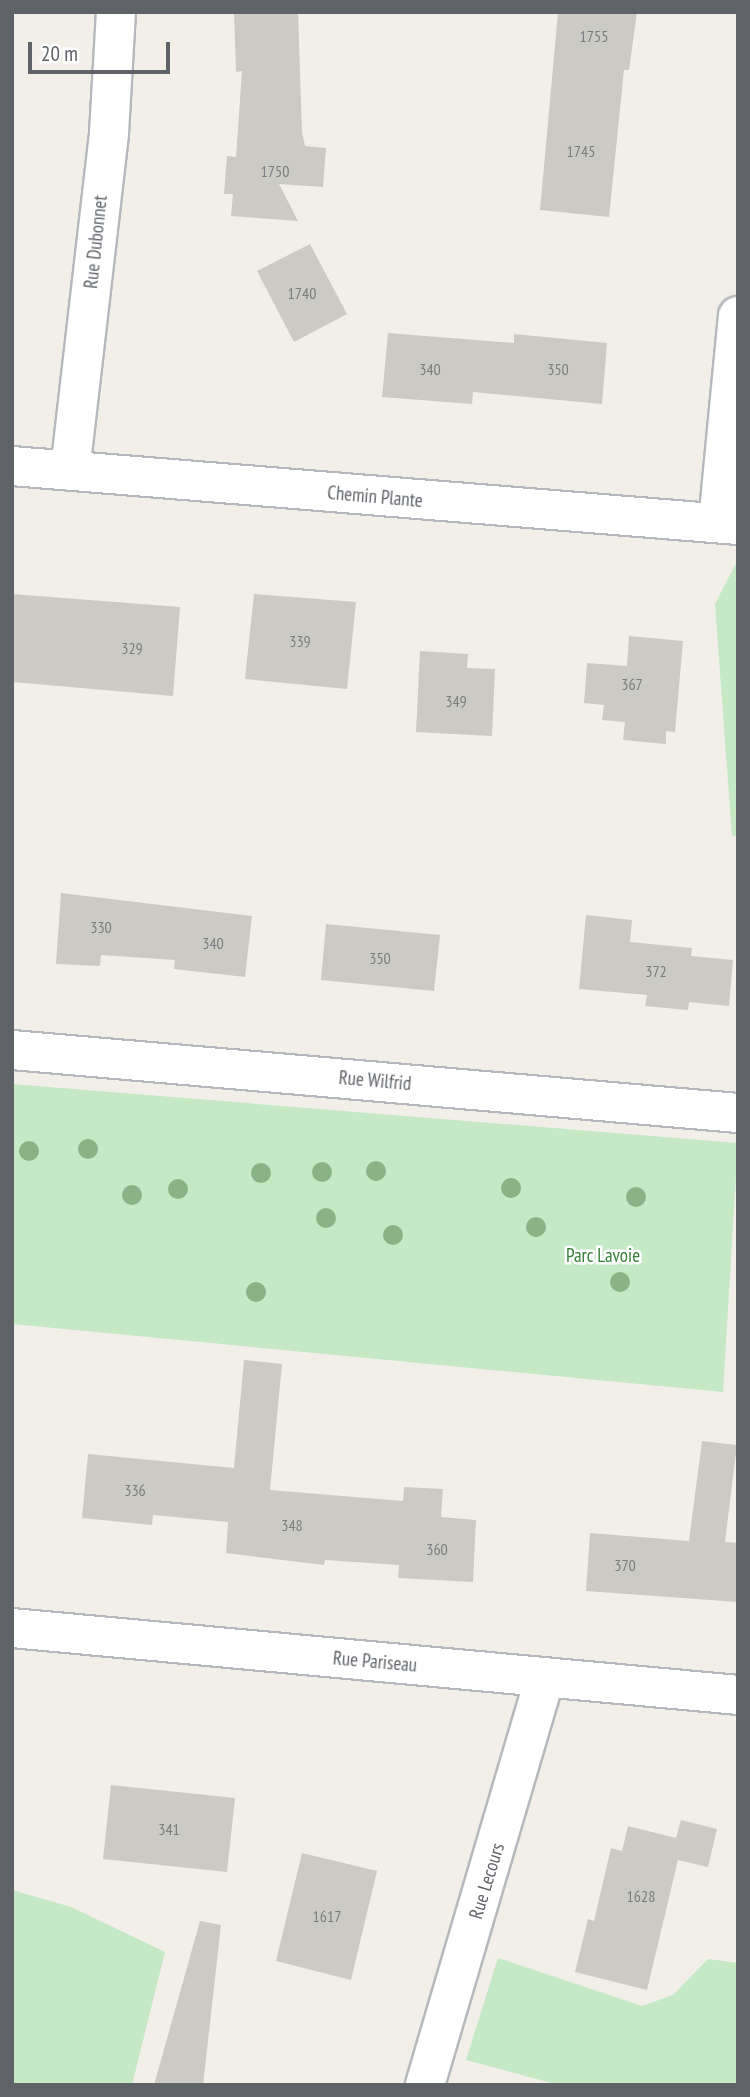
<!DOCTYPE html>
<style>
body{margin:0}
#map{position:relative;width:750px;height:2097px;overflow:hidden;background:#f1efe8;font-family:"PT Sans Narrow",sans-serif}
div>[style]{position:absolute}
.green>*{inset:0;background:#c5e8c5}
.building>*{inset:0;background:#cccac5}
.roads{filter:drop-shadow(2px 0 #b5b8bc) drop-shadow(-2px 0 #b5b8bc) drop-shadow(0 2px #b5b8bc) drop-shadow(0 -2px #b5b8bc)}
.minor>*{height:38px;margin:-19px;padding:0 19px;transform-origin:19px;border-radius:19px;background:#fff}
.trees>*{width:20px;height:20px;margin:-10px;border-radius:50%;background:#89b387}
span{translate:-50% -50%;white-space:nowrap;text-align:center;line-height:1.15;-webkit-text-stroke:5px #fff;paint-order:stroke}
.number-label{font-size:16px;color:#7a7d7f}
.number-label span{-webkit-text-stroke-width:0}
.street-label{font-size:19px;color:#5f6368}
.park-label{font-size:19px;color:#348238}
.frame{position:absolute;inset:0;border:14px solid #5f6368;pointer-events:none}
.scale{position:absolute;left:28px;top:42px;width:142px;height:32px;box-sizing:border-box;border:4px solid #5f6368;border-top:0;padding-left:9px;font-size:21px;line-height:24px;white-space:nowrap;color:#5f6368;-webkit-text-stroke:5px #fff;paint-order:stroke}
</style>
<div id="map">
<div class="green">
<div style="clip-path:polygon(735px 565px,738px 565px,738px 836px,732px 836px,715px 604px)"></div>
<div style="clip-path:polygon(12px 1084px,738px 1143px,723px 1392px,12px 1324px)"></div>
<div style="clip-path:polygon(12px 1890px,71px 1907px,165px 1952px,132px 2085px,12px 2085px)"></div>
<div style="clip-path:polygon(498px 1958px,642px 2006px,673px 1995px,708px 1959px,738px 1963px,738px 2085px,559px 2085px,466px 2060px)"></div>
</div>
<div class="building">
<div style="clip-path:polygon(234px 12px,298px 12px,302px 132px,305px 146px,326px 148px,323px 187px,279px 184px,298px 221px,231px 216px,233px 194px,224px 194px,227px 156px,236px 157px,242px 71px,236px 72px)"></div>
<div style="clip-path:polygon(558px 12px,637px 12px,629px 70px,624px 70px,609px 217px,540px 210px)"></div>
<div style="clip-path:polygon(310px 244px,347px 314px,294px 342px,257px 271px)"></div>
<div style="clip-path:polygon(388px 333px,514px 343px,514px 334px,607px 343px,602px 404px,473px 392px,472px 404px,382px 397px)"></div>
<div style="clip-path:polygon(12px 594px,180px 607px,173px 696px,12px 682px)"></div>
<div style="clip-path:polygon(254px 594px,356px 602px,347px 689px,245px 679px)"></div>
<div style="clip-path:polygon(629px 636px,683px 641px,675px 732px,666px 731px,666px 744px,623px 740px,625px 722px,602px 720px,604px 705px,584px 703px,587px 663px,627px 666px)"></div>
<div style="clip-path:polygon(420px 651px,468px 654px,467px 668px,495px 669px,492px 736px,416px 732px)"></div>
<div style="clip-path:polygon(61px 893px,252px 916px,245px 977px,174px 969px,175px 960px,101px 955px,100px 966px,56px 964px)"></div>
<div style="clip-path:polygon(586px 915px,632px 920px,630px 942px,692px 948px,691px 956px,733px 960px,729px 1006px,689px 1002px,688px 1010px,645px 1006px,647px 995px,579px 989px)"></div>
<div style="clip-path:polygon(326px 924px,440px 935px,434px 991px,321px 980px)"></div>
<div style="clip-path:polygon(244px 1360px,282px 1364px,270px 1490px,403px 1501px,404px 1487px,443px 1489px,441px 1517px,476px 1520px,473px 1582px,398px 1578px,399px 1565px,325px 1560px,324px 1565px,226px 1553px,228px 1522px,153px 1515px,152px 1525px,82px 1518px,88px 1454px,234px 1468px)"></div>
<div style="clip-path:polygon(702px 1441px,737px 1445px,725px 1542px,738px 1543px,738px 1602px,586px 1591px,590px 1533px,689px 1541px)"></div>
<div style="clip-path:polygon(111px 1785px,235px 1798px,227px 1872px,103px 1859px)"></div>
<div style="clip-path:polygon(681px 1820px,717px 1829px,708px 1867px,678px 1860px,647px 1990px,575px 1972px,588px 1919px,594px 1921px,611px 1848px,622px 1851px,628px 1826px,676px 1838px)"></div>
<div style="clip-path:polygon(302px 1853px,377px 1871px,351px 1980px,276px 1961px)"></div>
<div style="clip-path:polygon(200px 1921px,221px 1925px,203px 2085px,154px 2085px)"></div>
</div>
<div class="roads">
<div class="minor">
<div style="left:12px;top:466px;width:728px;rotate:4.65deg"></div>
<div style="left:70px;top:471px;width:340px;rotate:-83.4deg"></div>
<div style="left:109px;top:133px;width:121px;rotate:-86.7deg"></div>
<div style="left:718px;top:523px;width:208px;rotate:-84.5deg"></div>
<div style="left:12px;top:1050px;width:729px;rotate:4.96deg"></div>
<div style="left:12px;top:1628px;width:729px;rotate:5.27deg"></div>
<div style="left:425px;top:2085px;width:425px;rotate:-73.6deg"></div>
</div>
</div>
<div class="trees">
<div style="left:88px;top:1149px"></div>
<div style="left:29px;top:1151px"></div>
<div style="left:376px;top:1171px"></div>
<div style="left:322px;top:1172px"></div>
<div style="left:261px;top:1173px"></div>
<div style="left:511px;top:1188px"></div>
<div style="left:178px;top:1189px"></div>
<div style="left:132px;top:1195px"></div>
<div style="left:636px;top:1197px"></div>
<div style="left:326px;top:1218px"></div>
<div style="left:536px;top:1227px"></div>
<div style="left:393px;top:1235px"></div>
<div style="left:620px;top:1282px"></div>
<div style="left:256px;top:1292px"></div>
</div>
<div class="number-label">
<span style="left:594px;top:36px">1755</span>
<span style="left:581px;top:151px">1745</span>
<span style="left:275px;top:171px">1750</span>
<span style="left:302px;top:293px">1740</span>
<span style="left:430px;top:369px">340</span>
<span style="left:558px;top:369px">350</span>
<span style="left:300px;top:641px">339</span>
<span style="left:132px;top:648px">329</span>
<span style="left:632px;top:684px">367</span>
<span style="left:456px;top:701px">349</span>
<span style="left:101px;top:927px">330</span>
<span style="left:213px;top:943px">340</span>
<span style="left:380px;top:958px">350</span>
<span style="left:656px;top:971px">372</span>
<span style="left:135px;top:1490px">336</span>
<span style="left:292px;top:1525px">348</span>
<span style="left:437px;top:1549px">360</span>
<span style="left:625px;top:1565px">370</span>
<span style="left:169px;top:1829px">341</span>
<span style="left:641px;top:1896px">1628</span>
<span style="left:327px;top:1916px">1617</span>
</div>
<div class="street-label">
<span style="left:96px;top:242px;rotate:-84deg">Rue Dubonnet</span>
<span style="left:375px;top:497px;rotate:5deg">Chemin Plante</span>
<span style="left:375px;top:1081px;rotate:5deg">Rue Wilfrid</span>
<span style="left:375px;top:1662px;rotate:5deg">Rue Pariseau</span>
<span style="left:487px;top:1881px;rotate:-73deg">Rue Lecours</span>
</div>
<div class="park-label">
<span style="left:603px;top:1256px">Parc Lavoie</span>
</div>
<div class="frame"></div>
<div class="scale">20 m</div>
</div>
